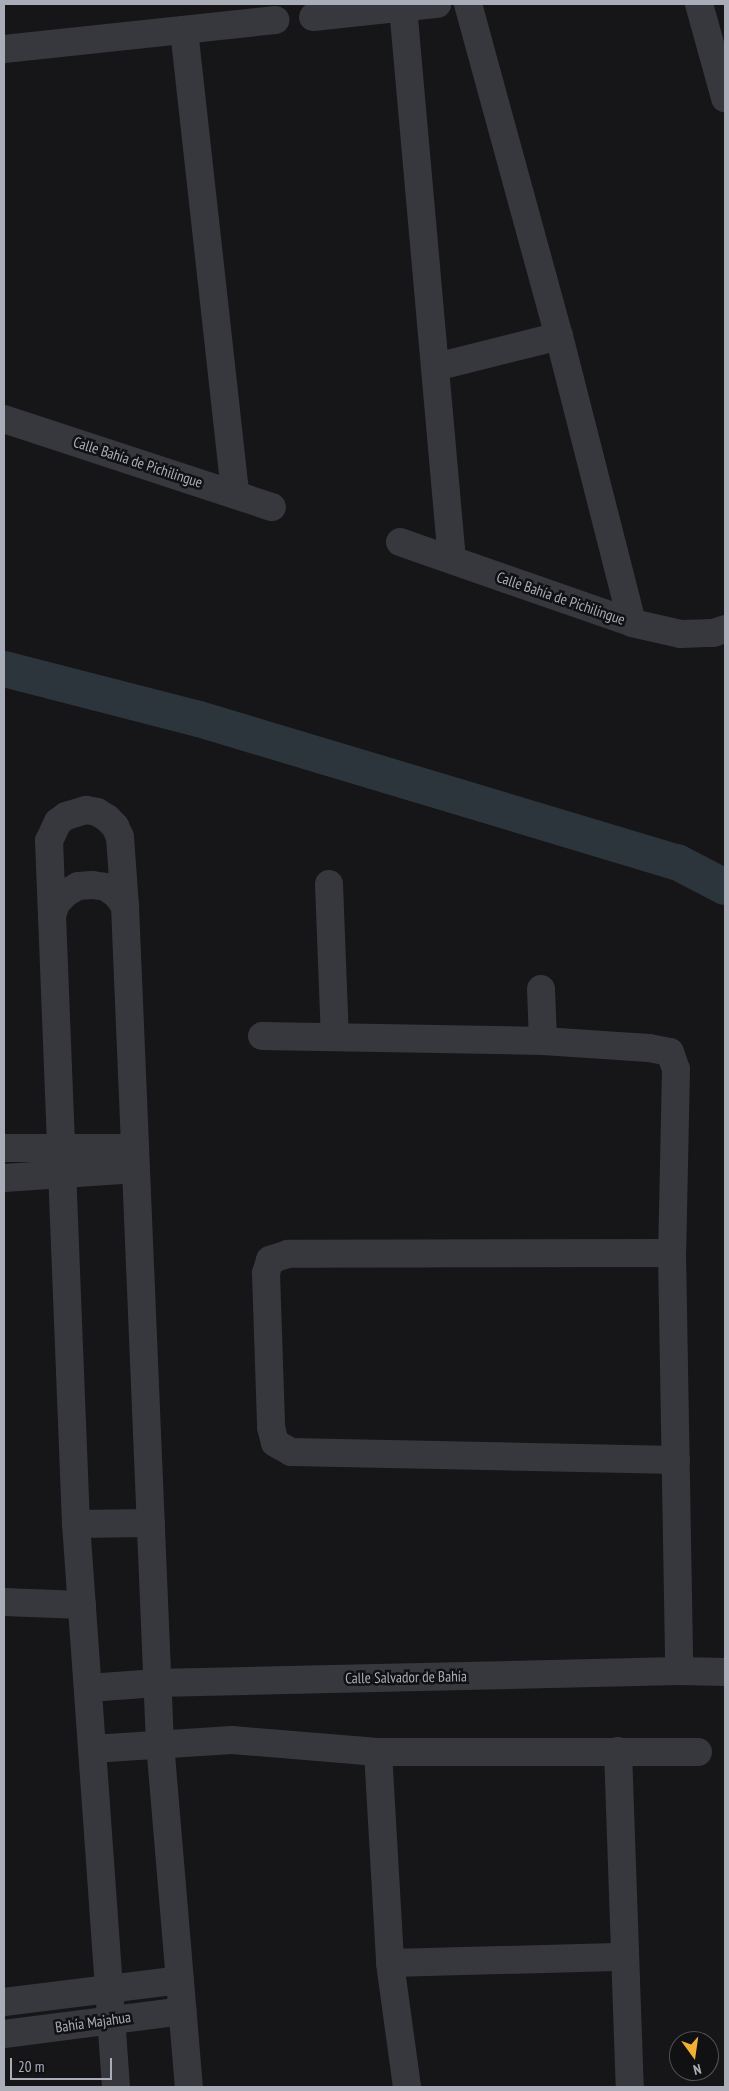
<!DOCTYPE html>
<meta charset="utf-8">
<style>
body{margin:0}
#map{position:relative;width:729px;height:2091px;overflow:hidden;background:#161618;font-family:"PT Sans Narrow",sans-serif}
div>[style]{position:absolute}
.canal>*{height:36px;margin:-18px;padding:0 18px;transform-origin:18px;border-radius:18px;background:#2c353c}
.minor>*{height:28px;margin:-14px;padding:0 14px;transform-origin:14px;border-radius:14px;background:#37383d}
span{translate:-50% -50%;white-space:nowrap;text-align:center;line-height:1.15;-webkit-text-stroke:5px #111113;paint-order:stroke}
.street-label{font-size:15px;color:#a8adb8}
.frame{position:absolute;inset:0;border:5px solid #a8adb8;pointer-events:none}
.north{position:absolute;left:669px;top:2031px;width:50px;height:50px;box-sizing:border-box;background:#111113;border:1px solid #4d4f55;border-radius:50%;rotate:166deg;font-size:14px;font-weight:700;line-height:20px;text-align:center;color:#a8adb8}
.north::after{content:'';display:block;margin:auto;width:18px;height:22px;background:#f2b134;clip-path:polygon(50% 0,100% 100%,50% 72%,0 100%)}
.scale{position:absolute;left:10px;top:2058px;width:102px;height:22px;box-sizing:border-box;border:2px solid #a8adb8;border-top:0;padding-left:6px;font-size:15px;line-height:18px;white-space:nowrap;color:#a8adb8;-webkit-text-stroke:4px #111113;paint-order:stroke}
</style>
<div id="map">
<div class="canal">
<div style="left:4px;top:669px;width:201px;rotate:14.4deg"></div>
<div style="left:199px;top:719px;width:499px;rotate:16.7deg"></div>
<div style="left:677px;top:862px;width:54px;rotate:27.5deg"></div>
</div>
<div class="minor">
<div style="left:468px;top:4px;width:344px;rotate:74.7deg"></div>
<div style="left:559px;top:336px;width:296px;rotate:75.7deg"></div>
<div style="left:699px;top:4px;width:98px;rotate:74.5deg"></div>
<div style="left:403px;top:7px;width:555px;rotate:84.94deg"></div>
<div style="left:313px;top:17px;width:125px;rotate:-6deg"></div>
<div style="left:184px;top:30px;width:466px;rotate:83.7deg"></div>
<div style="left:4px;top:49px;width:273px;rotate:-6.1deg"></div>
<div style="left:436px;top:367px;width:127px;rotate:-14.1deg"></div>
<div style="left:4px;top:419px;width:282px;rotate:18.2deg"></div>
<div style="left:400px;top:542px;width:246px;rotate:19.2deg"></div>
<div style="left:632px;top:623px;width:50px;rotate:12.7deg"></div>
<div style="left:681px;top:634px;width:32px;rotate:-2deg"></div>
<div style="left:713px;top:633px;width:13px;rotate:-18deg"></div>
<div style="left:329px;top:884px;width:153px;rotate:87.8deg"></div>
<div style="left:52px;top:916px;width:14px;rotate:-73deg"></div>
<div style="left:56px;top:903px;width:14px;rotate:-45deg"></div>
<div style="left:66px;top:893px;width:14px;rotate:-30deg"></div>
<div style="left:78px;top:886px;width:14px;rotate:-4deg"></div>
<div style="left:92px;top:885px;width:14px;rotate:8deg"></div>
<div style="left:106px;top:887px;width:14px;rotate:36deg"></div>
<div style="left:117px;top:895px;width:14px;rotate:54deg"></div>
<div style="left:541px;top:989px;width:52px;rotate:87.8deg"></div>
<div style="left:262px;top:1036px;width:281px;rotate:1deg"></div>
<div style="left:543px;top:1041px;width:106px;rotate:3.8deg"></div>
<div style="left:649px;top:1048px;width:21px;rotate:11deg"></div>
<div style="left:670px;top:1052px;width:18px;rotate:71deg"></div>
<div style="left:676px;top:1069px;width:184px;rotate:91.2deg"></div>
<div style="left:672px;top:1253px;width:418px;rotate:89deg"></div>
<div style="left:4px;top:1148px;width:131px"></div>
<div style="left:4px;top:1178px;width:132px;rotate:-3.9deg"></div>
<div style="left:672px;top:1253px;width:384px;rotate:179.9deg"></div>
<div style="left:288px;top:1254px;width:19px;rotate:162deg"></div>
<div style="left:270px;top:1260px;width:14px;rotate:107deg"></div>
<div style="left:266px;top:1273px;width:154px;rotate:88.1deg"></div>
<div style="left:271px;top:1427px;width:16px;rotate:76deg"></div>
<div style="left:275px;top:1443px;width:18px;rotate:29deg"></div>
<div style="left:291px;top:1452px;width:385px;rotate:1.2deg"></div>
<div style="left:76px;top:1524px;width:75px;rotate:-0.8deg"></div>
<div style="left:4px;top:1602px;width:78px;rotate:2.2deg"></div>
<div style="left:88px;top:1688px;width:70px;rotate:-4.1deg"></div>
<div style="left:158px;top:1683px;width:521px;rotate:-1.32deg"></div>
<div style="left:679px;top:1671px;width:46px;rotate:1.2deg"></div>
<div style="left:92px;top:1749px;width:140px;rotate:-3.7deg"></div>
<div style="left:232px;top:1740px;width:146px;rotate:4.7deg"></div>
<div style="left:378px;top:1752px;width:320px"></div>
<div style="left:618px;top:1751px;width:336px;rotate:88deg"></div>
<div style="left:378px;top:1752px;width:211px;rotate:86.7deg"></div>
<div style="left:390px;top:1963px;width:125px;rotate:82.2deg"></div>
<div style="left:390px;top:1963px;width:235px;rotate:-1.5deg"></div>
<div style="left:4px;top:2002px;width:177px;rotate:-7.1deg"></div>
<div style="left:4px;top:2034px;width:180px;rotate:-7.3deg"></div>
<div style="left:116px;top:2087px;width:564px;rotate:-94.06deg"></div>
<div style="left:76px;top:1524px;width:684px;rotate:-92.26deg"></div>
<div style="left:49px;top:841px;width:21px;rotate:-65deg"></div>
<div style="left:58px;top:822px;width:10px;rotate:-37deg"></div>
<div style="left:66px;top:816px;width:21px;rotate:-17deg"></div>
<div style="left:86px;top:810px;width:11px;rotate:10deg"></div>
<div style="left:97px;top:812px;width:12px;rotate:31deg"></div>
<div style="left:107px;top:818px;width:11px;rotate:45deg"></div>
<div style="left:115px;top:826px;width:12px;rotate:66deg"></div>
<div style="left:120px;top:837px;width:69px;rotate:85.9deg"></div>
<div style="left:125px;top:906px;width:838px;rotate:87.61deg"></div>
<div style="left:160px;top:1743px;width:345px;rotate:85.2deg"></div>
</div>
<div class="street-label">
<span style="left:138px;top:462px;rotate:18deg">Calle Bahía de Pichilingue</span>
<span style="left:561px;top:598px;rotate:19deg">Calle Bahía de Pichilingue</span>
<span style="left:406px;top:1677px;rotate:-1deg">Calle Salvador de Bahía</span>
<span style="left:93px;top:2022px;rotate:-8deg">Bahía Majahua</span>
</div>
<div class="frame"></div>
<div class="north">N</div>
<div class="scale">20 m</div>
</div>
